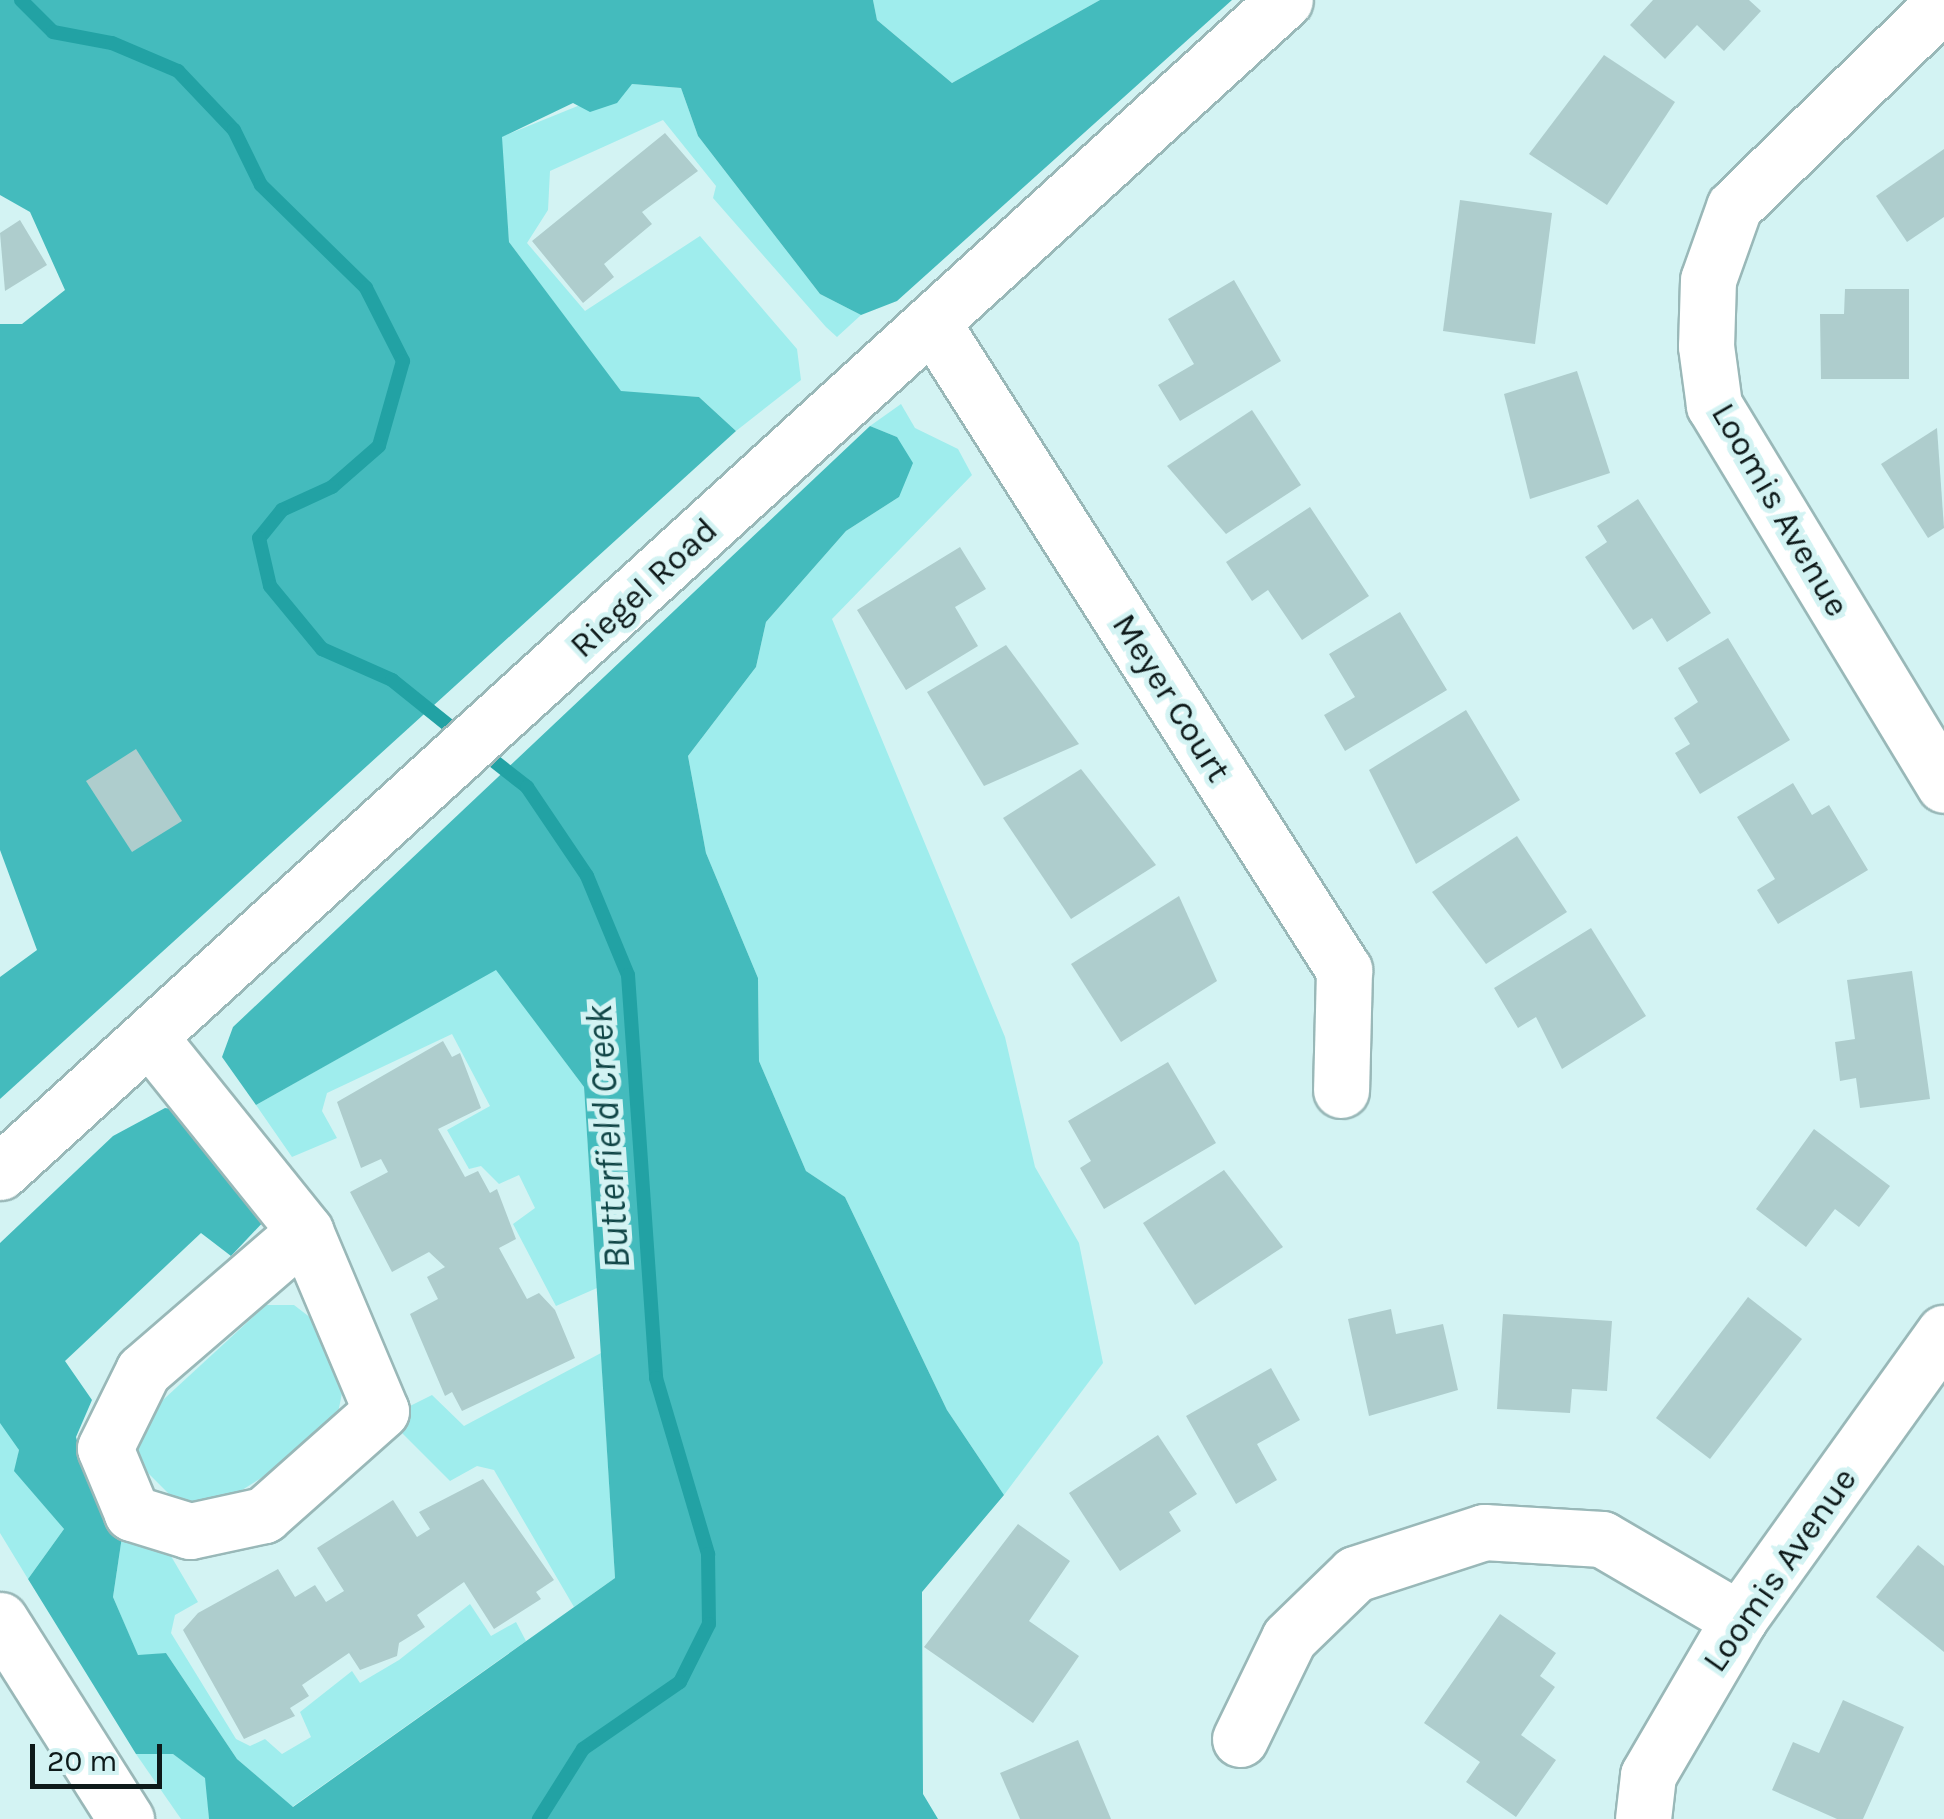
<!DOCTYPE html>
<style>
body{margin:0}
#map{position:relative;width:1944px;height:1819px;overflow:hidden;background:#d3f3f3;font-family:Karla,sans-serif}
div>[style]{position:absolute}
.green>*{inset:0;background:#9feded}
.forest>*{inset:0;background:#44bbbd}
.stream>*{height:14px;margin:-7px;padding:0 7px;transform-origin:7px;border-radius:7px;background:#22a2a4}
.building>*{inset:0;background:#aecdcd}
.roads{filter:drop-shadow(2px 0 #99b8b8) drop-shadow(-2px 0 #99b8b8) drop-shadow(0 2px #99b8b8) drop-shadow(0 -2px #99b8b8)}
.minor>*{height:55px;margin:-27.5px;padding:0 27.5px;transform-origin:27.5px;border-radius:27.5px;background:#fff}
span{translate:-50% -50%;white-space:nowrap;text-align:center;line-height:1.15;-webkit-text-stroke:10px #d3f3f3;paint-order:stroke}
.street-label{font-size:35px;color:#0e1a1a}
.water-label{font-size:38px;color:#104546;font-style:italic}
.scale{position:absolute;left:30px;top:1744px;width:132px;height:45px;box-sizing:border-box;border:5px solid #0e1a1a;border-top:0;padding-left:12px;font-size:30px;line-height:35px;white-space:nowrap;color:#0e1a1a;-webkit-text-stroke:8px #d3f3f3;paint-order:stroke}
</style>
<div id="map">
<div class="green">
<div style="clip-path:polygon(873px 0,1100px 0,952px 83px,877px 20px)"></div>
<div style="clip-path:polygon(632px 84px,681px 88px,698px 136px,820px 294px,861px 315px,837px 337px,826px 327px,713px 198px,716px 186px,663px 120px,550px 171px,548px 210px,527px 243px,585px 311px,700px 236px,797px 349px,801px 380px,736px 431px,699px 397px,621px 392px,509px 242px,501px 137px)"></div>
<div style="clip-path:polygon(901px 404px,915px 428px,958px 449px,972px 475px,832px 619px,1005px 1037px,1035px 1167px,1079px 1243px,1103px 1363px,1004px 1495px,947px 1410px,845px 1197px,806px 1171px,759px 1061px,758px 978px,706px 853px,688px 756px,756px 667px,766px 622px,846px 531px,899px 497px,897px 437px,870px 426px)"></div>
<div style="clip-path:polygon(496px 969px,584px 1087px,597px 1288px,556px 1306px,513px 1224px,535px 1208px,519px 1175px,499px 1184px,481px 1166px,469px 1169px,447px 1130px,490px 1106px,452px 1034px,327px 1093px,322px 1111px,337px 1138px,292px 1157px,256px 1105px)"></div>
<div style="clip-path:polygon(266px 1305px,294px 1305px,320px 1325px,344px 1383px,338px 1413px,306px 1450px,234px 1495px,180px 1505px,137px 1462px,139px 1422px)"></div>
<div style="clip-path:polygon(601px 1353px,615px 1578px,574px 1607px,494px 1470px,477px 1466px,450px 1481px,395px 1426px,404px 1409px,432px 1395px,464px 1426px)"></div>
<div style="clip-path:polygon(7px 1422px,19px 1450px,15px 1471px,64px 1529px,28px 1579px,0 1533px,0 1423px)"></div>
<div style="clip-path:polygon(123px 1530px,168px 1551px,198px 1602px,175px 1615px,171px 1633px,236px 1739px,250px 1746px,265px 1739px,282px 1754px,311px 1737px,300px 1712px,352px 1671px,360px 1683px,399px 1660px,470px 1604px,491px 1636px,516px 1622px,526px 1641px,292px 1807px,237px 1759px,166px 1653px,138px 1656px,113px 1597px)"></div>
<div style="clip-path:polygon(136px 1754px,173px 1754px,206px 1778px,209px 1819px,181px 1819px)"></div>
</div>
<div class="forest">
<div style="clip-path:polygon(0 0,873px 0,877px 20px,952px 83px,1100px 0,1232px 0,897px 301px,861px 315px,820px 294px,698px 136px,681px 88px,632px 84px,617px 103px,590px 112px,573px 103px,502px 137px,509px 242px,621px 391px,699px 397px,736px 431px,0 1099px,0 977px,37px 950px,0 850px,0 324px,22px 324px,65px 290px,30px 212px,0 195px)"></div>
<div style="clip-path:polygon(870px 426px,897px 437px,913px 463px,899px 497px,846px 531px,766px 622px,756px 667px,688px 756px,706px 853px,758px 978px,759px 1061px,806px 1171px,845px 1197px,947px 1410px,1004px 1495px,922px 1592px,923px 1794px,938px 1819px,209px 1819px,205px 1778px,173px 1754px,136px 1754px,28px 1579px,64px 1529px,14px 1471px,19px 1450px,0 1423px,0 1243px,113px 1136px,165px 1108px,179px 1110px,266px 1219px,231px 1256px,201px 1233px,65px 1361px,92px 1400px,76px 1437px,88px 1482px,123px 1530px,113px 1597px,138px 1655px,166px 1653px,237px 1759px,293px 1807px,615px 1578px,584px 1087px,496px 970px,256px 1105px,222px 1057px,233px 1027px)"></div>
</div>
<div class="stream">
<div style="left:21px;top:0;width:45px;rotate:45deg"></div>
<div style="left:53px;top:32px;width:60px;rotate:10.6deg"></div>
<div style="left:112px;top:43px;width:72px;rotate:23deg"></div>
<div style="left:178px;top:71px;width:81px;rotate:46.5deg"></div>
<div style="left:234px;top:130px;width:61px;rotate:63.9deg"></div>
<div style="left:261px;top:185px;width:147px;rotate:44.4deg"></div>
<div style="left:366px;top:288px;width:82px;rotate:63.1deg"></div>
<div style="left:403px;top:361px;width:88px;rotate:105.8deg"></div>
<div style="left:379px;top:446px;width:62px;rotate:138.9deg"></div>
<div style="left:332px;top:487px;width:55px;rotate:155.3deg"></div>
<div style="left:282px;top:510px;width:36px;rotate:129deg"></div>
<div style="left:259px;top:538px;width:49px;rotate:77.1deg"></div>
<div style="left:270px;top:586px;width:82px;rotate:50.5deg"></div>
<div style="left:322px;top:649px;width:77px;rotate:23.9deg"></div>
<div style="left:392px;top:680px;width:91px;rotate:38.8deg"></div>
<div style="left:480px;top:750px;width:60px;rotate:38.2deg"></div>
<div style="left:527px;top:787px;width:107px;rotate:56deg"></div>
<div style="left:587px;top:876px;width:107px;rotate:67.5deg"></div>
<div style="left:628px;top:975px;width:404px;rotate:86deg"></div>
<div style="left:656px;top:1378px;width:184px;rotate:73.5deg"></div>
<div style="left:708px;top:1554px;width:70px;rotate:89.2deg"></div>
<div style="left:709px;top:1624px;width:65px;rotate:116.6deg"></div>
<div style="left:680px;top:1682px;width:118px;rotate:145.4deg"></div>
<div style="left:583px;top:1749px;width:83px;rotate:122.2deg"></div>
</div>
<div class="building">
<div style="clip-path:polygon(1653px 0,1749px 0,1761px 11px,1724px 51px,1697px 25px,1665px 59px,1630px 25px)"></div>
<div style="clip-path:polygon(1604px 55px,1675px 102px,1607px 205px,1529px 154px)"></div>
<div style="clip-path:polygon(665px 133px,698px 171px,642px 212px,652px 224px,604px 264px,614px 277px,583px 303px,532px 241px)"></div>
<div style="clip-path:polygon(1944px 149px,1944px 217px,1907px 242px,1876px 196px)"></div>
<div style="clip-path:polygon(1460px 200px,1552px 213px,1535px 344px,1443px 331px)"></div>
<div style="clip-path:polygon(20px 220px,47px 265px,5px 291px,0 233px)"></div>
<div style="clip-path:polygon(1234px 280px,1281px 361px,1180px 421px,1158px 385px,1194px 364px,1168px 319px)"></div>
<div style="clip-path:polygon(1845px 289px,1909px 289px,1909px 379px,1821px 379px,1820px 314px,1844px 314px)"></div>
<div style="clip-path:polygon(1577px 371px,1610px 473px,1530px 499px,1504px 394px)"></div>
<div style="clip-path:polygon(1252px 410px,1301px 485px,1226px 534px,1167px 466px)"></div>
<div style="clip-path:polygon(1937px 428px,1944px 528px,1928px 538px,1881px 464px)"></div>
<div style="clip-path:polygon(1638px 499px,1711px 613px,1667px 642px,1652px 618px,1633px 630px,1585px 557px,1607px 542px,1597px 526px)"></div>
<div style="clip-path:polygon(1310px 507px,1369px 596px,1302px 640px,1268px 590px,1252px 601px,1226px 562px)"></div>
<div style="clip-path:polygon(960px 547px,986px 589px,955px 607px,978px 646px,906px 690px,857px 610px)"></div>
<div style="clip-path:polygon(1400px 612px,1447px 690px,1345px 751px,1324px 715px,1355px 697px,1329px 654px)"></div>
<div style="clip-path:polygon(1728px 638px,1790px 740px,1700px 794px,1675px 753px,1690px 744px,1674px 718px,1698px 702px,1678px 668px)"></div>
<div style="clip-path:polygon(1006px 645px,1079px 744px,984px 786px,927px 692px)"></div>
<div style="clip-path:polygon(1466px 710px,1520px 800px,1416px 864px,1369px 770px)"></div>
<div style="clip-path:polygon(136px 749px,182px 821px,132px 852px,86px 781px)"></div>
<div style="clip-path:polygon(1081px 769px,1156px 865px,1071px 919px,1003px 818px)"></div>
<div style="clip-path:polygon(1793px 783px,1812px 815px,1829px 805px,1868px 870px,1778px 924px,1757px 890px,1775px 879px,1737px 817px)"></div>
<div style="clip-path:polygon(1517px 836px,1567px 912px,1486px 964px,1432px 892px)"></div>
<div style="clip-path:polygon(1179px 896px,1217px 981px,1121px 1042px,1071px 964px)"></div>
<div style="clip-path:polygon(1591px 928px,1646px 1016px,1562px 1069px,1536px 1017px,1518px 1028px,1494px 988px)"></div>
<div style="clip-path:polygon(1912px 971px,1930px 1099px,1860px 1108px,1856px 1078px,1840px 1081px,1835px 1042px,1855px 1039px,1847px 980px)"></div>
<div style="clip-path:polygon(443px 1041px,452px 1057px,460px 1053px,481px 1108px,438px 1129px,465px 1177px,478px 1171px,490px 1193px,497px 1189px,516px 1239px,499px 1248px,527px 1299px,539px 1293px,555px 1310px,575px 1358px,462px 1411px,452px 1392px,445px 1396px,410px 1314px,438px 1299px,427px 1277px,445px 1267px,429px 1252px,392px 1272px,350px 1192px,388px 1172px,381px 1159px,361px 1168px,337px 1102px)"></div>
<div style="clip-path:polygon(1168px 1062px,1216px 1143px,1104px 1209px,1080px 1168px,1091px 1161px,1068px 1121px)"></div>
<div style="clip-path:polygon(1814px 1129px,1890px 1186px,1859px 1227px,1835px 1209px,1806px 1247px,1756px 1209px)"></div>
<div style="clip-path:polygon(1224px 1170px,1283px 1247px,1195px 1305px,1143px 1223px)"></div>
<div style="clip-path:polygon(1748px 1297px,1802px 1339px,1710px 1459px,1656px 1418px)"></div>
<div style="clip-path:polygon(1391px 1309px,1396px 1334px,1443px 1324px,1458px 1390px,1369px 1416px,1348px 1319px)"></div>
<div style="clip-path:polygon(1503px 1314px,1612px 1321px,1607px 1391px,1572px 1389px,1570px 1413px,1497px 1409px)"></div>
<div style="clip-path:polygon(1271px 1368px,1300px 1420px,1257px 1444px,1277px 1480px,1236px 1504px,1186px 1416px)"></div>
<div style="clip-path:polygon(1158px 1435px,1197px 1494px,1169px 1512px,1181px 1531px,1120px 1571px,1069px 1493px)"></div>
<div style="clip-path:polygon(483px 1479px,554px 1580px,536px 1592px,541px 1599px,494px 1629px,464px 1582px,417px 1615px,425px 1627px,399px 1643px,397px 1656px,360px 1670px,349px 1653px,302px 1685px,309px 1696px,290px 1708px,295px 1716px,244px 1739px,183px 1630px,198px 1613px,278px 1569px,295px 1597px,315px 1585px,326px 1602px,344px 1591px,317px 1548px,393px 1500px,417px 1537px,430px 1529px,419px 1512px)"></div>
<div style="clip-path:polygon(1018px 1524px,1070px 1561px,1029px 1621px,1079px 1656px,1033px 1723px,924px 1647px)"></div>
<div style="clip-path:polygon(1918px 1545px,1944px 1566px,1944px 1652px,1876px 1597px)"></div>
<div style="clip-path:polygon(1500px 1614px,1556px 1653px,1540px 1676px,1555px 1687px,1521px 1735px,1556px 1760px,1516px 1817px,1466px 1782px,1480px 1762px,1424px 1723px)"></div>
<div style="clip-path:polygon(1843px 1700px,1904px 1727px,1863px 1819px,1837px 1819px,1772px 1790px,1793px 1742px,1819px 1753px)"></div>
<div style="clip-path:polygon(1078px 1740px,1111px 1819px,1020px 1819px,1000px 1773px)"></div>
</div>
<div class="roads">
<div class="minor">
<div style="left:1944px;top:2px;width:293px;rotate:135.7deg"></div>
<div style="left:1734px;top:207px;width:77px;rotate:109.6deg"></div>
<div style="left:1708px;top:280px;width:66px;rotate:91.7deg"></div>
<div style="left:1706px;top:346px;width:60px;rotate:82.3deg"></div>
<div style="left:1714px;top:405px;width:444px;rotate:58.8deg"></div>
<div style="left:933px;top:324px;width:766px;rotate:57.53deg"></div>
<div style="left:1344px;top:970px;width:120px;rotate:91.4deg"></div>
<div style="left:150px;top:1038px;width:248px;rotate:51.2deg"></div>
<div style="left:305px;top:1231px;width:195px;rotate:67.1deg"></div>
<div style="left:381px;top:1411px;width:157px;rotate:138.4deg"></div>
<div style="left:264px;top:1515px;width:76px;rotate:167.8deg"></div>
<div style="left:190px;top:1531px;width:61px;rotate:-162.8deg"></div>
<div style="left:132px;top:1513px;width:70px;rotate:-112.6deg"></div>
<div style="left:105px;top:1448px;width:86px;rotate:-63.7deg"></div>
<div style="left:143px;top:1371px;width:214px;rotate:-40.8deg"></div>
<div style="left:0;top:1172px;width:1739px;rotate:-42.37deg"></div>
<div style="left:0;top:1620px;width:236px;rotate:57.7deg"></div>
<div style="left:1240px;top:1739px;width:112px;rotate:-64.1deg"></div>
<div style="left:1289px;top:1638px;width:92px;rotate:-44.1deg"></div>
<div style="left:1355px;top:1574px;width:136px;rotate:-18deg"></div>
<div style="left:1484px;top:1532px;width:118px;rotate:3.4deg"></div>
<div style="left:1602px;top:1539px;width:159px;rotate:30.3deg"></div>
<div style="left:1643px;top:1819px;width:44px;rotate:-83.5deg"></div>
<div style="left:1648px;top:1775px;width:181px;rotate:-59.7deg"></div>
<div style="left:1739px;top:1619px;width:352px;rotate:-54.4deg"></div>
</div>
</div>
<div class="street-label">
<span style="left:1780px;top:510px;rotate:60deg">Loomis Avenue</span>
<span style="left:644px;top:588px;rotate:-43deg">Riegel Road</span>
<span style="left:1171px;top:698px;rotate:58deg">Meyer Court</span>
<span style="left:1780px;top:1570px;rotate:-55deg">Loomis Avenue</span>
</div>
<div class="water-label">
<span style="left:608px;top:1137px;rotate:-94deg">Butterfield Creek</span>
</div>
<div class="scale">20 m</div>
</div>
